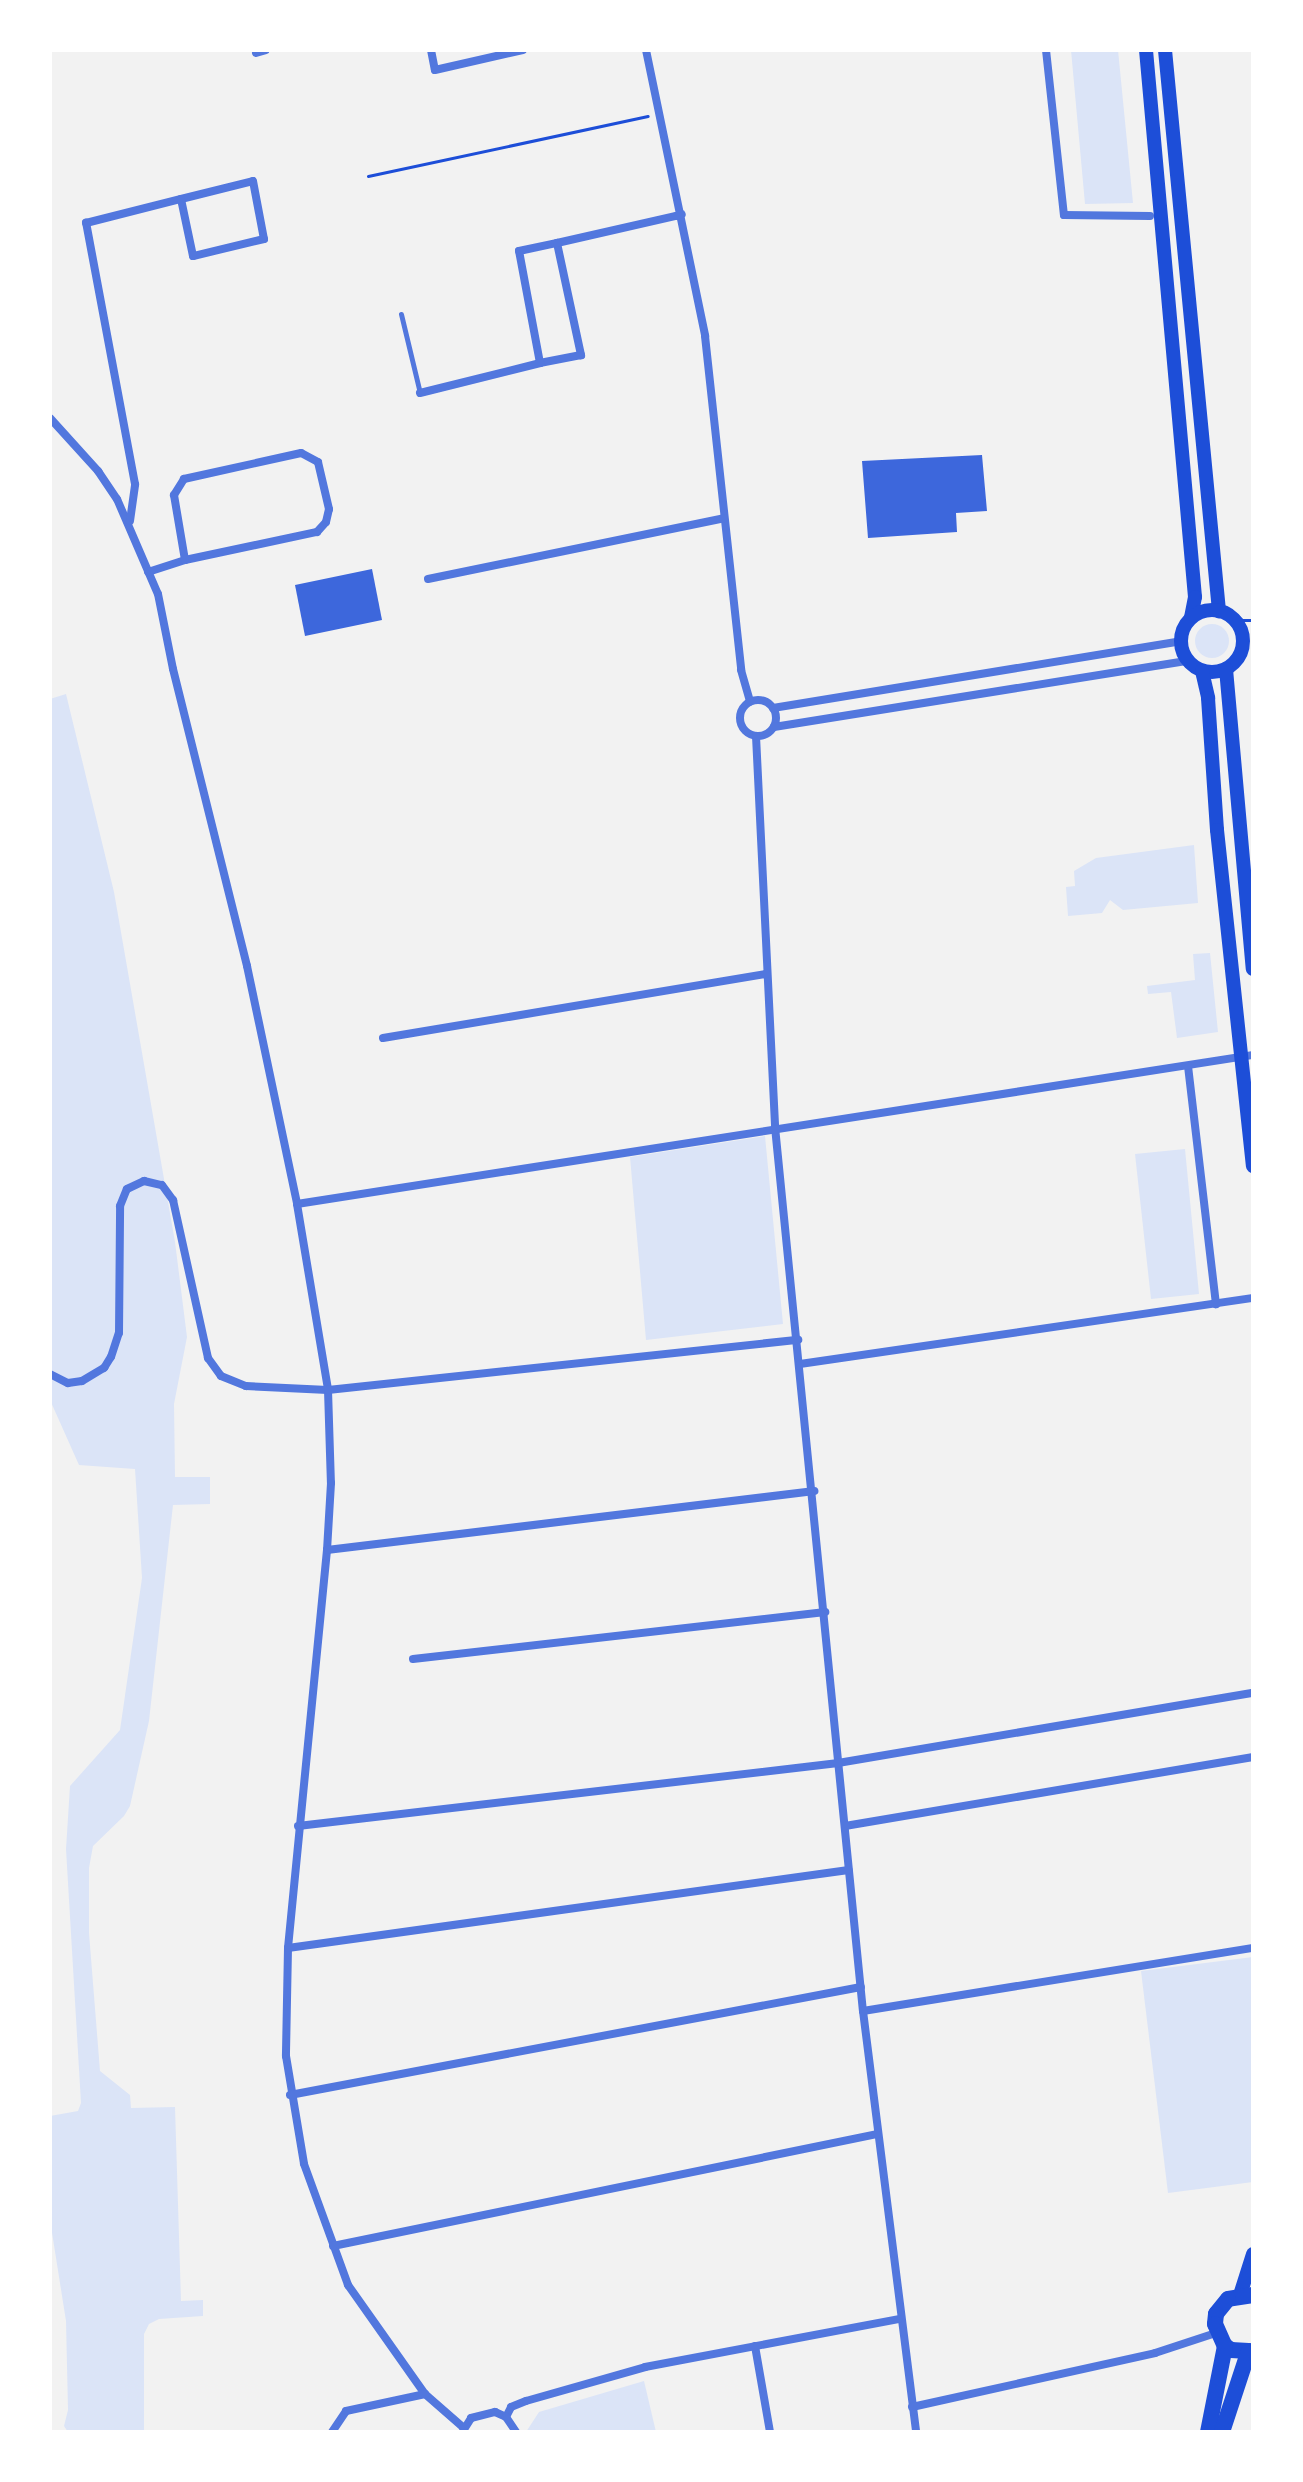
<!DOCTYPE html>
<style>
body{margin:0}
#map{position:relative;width:1303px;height:2482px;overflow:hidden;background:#f2f2f2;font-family:"Libre Baskerville",serif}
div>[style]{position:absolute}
.green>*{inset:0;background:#dbe4f7}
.round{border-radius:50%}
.building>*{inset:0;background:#3d67dc}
.path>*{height:3px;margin:-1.5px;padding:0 1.5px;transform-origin:1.5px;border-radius:1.5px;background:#1d4ed8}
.service>*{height:5px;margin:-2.5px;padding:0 2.5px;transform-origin:2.5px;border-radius:2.5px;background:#5277de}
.minor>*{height:8px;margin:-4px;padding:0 4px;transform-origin:4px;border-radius:4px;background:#5277de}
.minor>.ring{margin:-4px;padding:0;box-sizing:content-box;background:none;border:8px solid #5277de;border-radius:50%}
.secondary>*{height:14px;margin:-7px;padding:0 7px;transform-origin:7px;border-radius:7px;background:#1d4ed8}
.secondary>.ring{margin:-7px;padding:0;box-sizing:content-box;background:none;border:14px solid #1d4ed8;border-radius:50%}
.primary>*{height:16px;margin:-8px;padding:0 8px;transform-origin:8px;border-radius:8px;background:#1d4ed8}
span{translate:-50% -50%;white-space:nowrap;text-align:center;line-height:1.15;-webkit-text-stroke:6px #fff;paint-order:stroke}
.frame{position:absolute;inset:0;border:52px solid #fff;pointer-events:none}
</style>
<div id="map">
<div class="green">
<div style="clip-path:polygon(1071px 50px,1118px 50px,1133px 203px,1085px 204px)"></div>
<div class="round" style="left:1195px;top:624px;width:34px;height:34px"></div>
<div style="clip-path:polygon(66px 694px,114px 892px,175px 1242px,187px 1337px,174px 1404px,175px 1477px,210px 1477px,210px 1504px,173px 1505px,149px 1721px,130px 1806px,124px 1816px,93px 1846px,89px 1868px,89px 1933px,100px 2071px,130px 2095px,131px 2108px,175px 2107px,181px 2301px,203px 2300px,203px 2316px,159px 2319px,149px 2324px,144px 2334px,144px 2432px,68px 2432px,64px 2426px,68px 2410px,66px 2321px,50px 2220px,50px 2116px,78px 2111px,81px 2103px,66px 1849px,70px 1786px,120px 1730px,142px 1578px,135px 1469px,79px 1465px,50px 1400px,50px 699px)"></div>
<div style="clip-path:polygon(1194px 845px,1198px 903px,1123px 910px,1110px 900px,1102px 913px,1068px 916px,1066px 887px,1075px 886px,1074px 871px,1096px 858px)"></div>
<div style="clip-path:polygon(1210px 953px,1218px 1032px,1177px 1038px,1171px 992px,1148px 994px,1147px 986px,1195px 980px,1193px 954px)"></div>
<div style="clip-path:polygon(765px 1136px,783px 1324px,646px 1340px,630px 1157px)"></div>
<div style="clip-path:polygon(1185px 1149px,1199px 1294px,1151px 1299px,1135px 1154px)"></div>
<div style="clip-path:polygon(1253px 1957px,1253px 2182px,1168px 2193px,1141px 1971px)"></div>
<div style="clip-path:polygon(644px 2381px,656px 2432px,526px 2432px,539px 2412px)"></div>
</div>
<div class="building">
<div style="clip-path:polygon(982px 455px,987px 511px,956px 513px,957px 532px,868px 538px,862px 461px)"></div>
<div style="clip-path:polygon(372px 569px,382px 620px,305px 636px,295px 585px)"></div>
</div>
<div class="path">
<div style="left:368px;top:176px;width:286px;rotate:-12.1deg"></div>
<div style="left:1235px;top:614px;width:9px;rotate:41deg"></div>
<div style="left:1242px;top:620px;width:11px"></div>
</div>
<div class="service">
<div style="left:401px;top:314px;width:81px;rotate:76.5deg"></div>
</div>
<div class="minor">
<div style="left:431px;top:50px;width:20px;rotate:79deg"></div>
<div style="left:435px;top:70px;width:90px;rotate:-12.8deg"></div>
<div style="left:646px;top:50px;width:292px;rotate:78.3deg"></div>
<div style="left:705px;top:336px;width:336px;rotate:83.8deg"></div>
<div style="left:741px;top:670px;width:33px;rotate:74deg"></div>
<div style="left:1046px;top:50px;width:166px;rotate:83.8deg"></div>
<div style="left:1064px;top:215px;width:86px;rotate:0.7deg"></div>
<div style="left:256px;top:53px;width:10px;rotate:-17deg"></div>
<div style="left:557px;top:243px;width:115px;rotate:77.9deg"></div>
<div style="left:581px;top:355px;width:42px;rotate:169deg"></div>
<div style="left:540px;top:363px;width:114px;rotate:-100.6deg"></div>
<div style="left:519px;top:251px;width:39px;rotate:-12deg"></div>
<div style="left:557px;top:243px;width:122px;rotate:-12.8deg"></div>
<div style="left:676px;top:216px;width:6px;rotate:-18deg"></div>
<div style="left:420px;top:393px;width:124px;rotate:-14deg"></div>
<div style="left:50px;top:418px;width:72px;rotate:47.8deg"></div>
<div style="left:98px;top:471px;width:34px;rotate:56deg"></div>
<div style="left:117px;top:499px;width:103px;rotate:66.7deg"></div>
<div style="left:158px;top:594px;width:76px;rotate:78.7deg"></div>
<div style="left:173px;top:669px;width:306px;rotate:76deg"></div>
<div style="left:247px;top:966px;width:243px;rotate:78.1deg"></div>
<div style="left:297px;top:1204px;width:189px;rotate:80.5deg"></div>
<div style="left:328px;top:1390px;width:93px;rotate:88.2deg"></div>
<div style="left:331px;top:1483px;width:67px;rotate:93.4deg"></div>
<div style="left:327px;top:1550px;width:400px;rotate:95.6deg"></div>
<div style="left:288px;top:1948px;width:108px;rotate:91.1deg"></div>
<div style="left:286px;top:2056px;width:109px;rotate:80.5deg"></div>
<div style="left:304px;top:2164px;width:129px;rotate:70deg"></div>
<div style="left:348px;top:2285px;width:133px;rotate:54.8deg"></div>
<div style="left:425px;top:2394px;width:52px;rotate:41.1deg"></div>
<div style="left:130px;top:521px;width:37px;rotate:-82deg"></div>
<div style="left:135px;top:484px;width:266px;rotate:-100.6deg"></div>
<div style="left:86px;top:223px;width:98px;rotate:-14.2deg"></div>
<div style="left:181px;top:199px;width:74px;rotate:-14deg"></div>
<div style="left:253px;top:181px;width:59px;rotate:79.3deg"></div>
<div style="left:264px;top:239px;width:73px;rotate:166.5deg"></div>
<div style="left:193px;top:256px;width:58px;rotate:-101.9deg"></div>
<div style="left:148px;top:572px;width:39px;rotate:-18deg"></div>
<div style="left:185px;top:560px;width:135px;rotate:-12deg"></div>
<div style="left:317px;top:532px;width:13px;rotate:-48deg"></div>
<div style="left:326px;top:522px;width:13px;rotate:-77deg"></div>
<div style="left:329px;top:509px;width:48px;rotate:-103.2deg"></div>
<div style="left:318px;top:462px;width:19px;rotate:-152deg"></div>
<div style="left:301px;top:453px;width:120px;rotate:167.5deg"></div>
<div style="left:184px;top:479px;width:19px;rotate:122deg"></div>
<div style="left:174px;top:495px;width:66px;rotate:80.4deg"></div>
<div style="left:428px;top:579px;width:302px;rotate:-11.6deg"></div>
<div class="ring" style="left:740px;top:700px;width:28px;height:28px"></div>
<div style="left:773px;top:708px;width:413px;rotate:-9.3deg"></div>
<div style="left:774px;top:727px;width:419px;rotate:-9.1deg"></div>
<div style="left:756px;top:736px;width:391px;rotate:87.2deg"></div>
<div style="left:775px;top:1127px;width:888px;rotate:84.32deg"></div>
<div style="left:863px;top:2011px;width:424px;rotate:82.8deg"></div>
<div style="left:383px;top:1038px;width:389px;rotate:-9.5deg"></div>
<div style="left:1188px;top:1066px;width:240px;rotate:83.3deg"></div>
<div style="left:297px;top:1204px;width:968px;rotate:-8.86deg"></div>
<div style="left:800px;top:1364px;width:458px;rotate:-8.3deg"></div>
<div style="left:50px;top:1374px;width:20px;rotate:27deg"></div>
<div style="left:68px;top:1383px;width:14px;rotate:-8deg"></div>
<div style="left:82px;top:1381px;width:26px;rotate:-31deg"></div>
<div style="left:104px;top:1368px;width:13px;rotate:-58deg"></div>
<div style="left:111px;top:1357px;width:25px;rotate:-72deg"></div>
<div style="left:119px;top:1333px;width:127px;rotate:-89.5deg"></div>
<div style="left:120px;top:1206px;width:18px;rotate:-68deg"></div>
<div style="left:127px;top:1189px;width:19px;rotate:-25deg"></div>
<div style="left:144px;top:1181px;width:18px;rotate:13deg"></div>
<div style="left:162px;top:1185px;width:19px;rotate:54deg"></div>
<div style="left:173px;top:1200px;width:162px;rotate:77.5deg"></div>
<div style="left:208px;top:1358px;width:22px;rotate:54deg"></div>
<div style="left:221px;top:1376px;width:27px;rotate:22deg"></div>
<div style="left:246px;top:1386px;width:82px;rotate:2.8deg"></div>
<div style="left:328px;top:1390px;width:473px;rotate:-6.1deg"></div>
<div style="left:327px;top:1550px;width:491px;rotate:-6.9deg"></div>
<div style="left:413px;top:1659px;width:415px;rotate:-6.5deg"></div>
<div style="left:298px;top:1826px;width:544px;rotate:-6.65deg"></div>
<div style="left:838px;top:1763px;width:421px;rotate:-9.6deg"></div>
<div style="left:845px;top:1826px;width:414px;rotate:-9.6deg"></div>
<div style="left:288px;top:1948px;width:566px;rotate:-7.92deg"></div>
<div style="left:863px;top:2011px;width:395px;rotate:-9.2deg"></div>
<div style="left:290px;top:2095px;width:581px;rotate:-10.71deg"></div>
<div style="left:333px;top:2246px;width:555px;rotate:-11.63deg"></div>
<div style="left:755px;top:2346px;width:87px;rotate:80.1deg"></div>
<div style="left:912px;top:2407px;width:249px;rotate:-12.5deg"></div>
<div style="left:1155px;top:2353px;width:64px;rotate:-18.2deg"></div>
<div style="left:506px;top:2417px;width:11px;rotate:-63deg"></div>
<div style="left:511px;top:2407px;width:16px;rotate:-22deg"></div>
<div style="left:526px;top:2401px;width:124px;rotate:-15.9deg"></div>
<div style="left:645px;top:2367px;width:258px;rotate:-10.7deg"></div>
<div style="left:463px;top:2431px;width:15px;rotate:-58deg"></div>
<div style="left:471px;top:2418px;width:25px;rotate:-14deg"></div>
<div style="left:495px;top:2412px;width:12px;rotate:24deg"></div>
<div style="left:506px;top:2417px;width:18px;rotate:56deg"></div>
<div style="left:332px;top:2432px;width:25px;rotate:-56deg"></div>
<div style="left:346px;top:2411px;width:81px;rotate:-12.1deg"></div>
</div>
<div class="secondary">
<div style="left:1146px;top:50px;width:549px;rotate:84.88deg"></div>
<div style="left:1195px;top:597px;width:21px;rotate:101deg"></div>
<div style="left:1165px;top:50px;width:564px;rotate:84.5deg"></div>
<div class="ring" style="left:1181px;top:610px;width:48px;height:48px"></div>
<div style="left:1226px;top:669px;width:301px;rotate:84.9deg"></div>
<div style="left:1202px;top:671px;width:28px;rotate:77deg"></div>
<div style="left:1208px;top:698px;width:132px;rotate:86.1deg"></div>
<div style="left:1217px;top:830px;width:338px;rotate:83.9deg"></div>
<div style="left:1240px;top:2295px;width:43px;rotate:-72.4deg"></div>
</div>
<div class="primary">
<div style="left:1253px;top:2295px;width:25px;rotate:171deg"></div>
<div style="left:1228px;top:2299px;width:19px;rotate:129deg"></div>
<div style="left:1216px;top:2314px;width:10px;rotate:96deg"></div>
<div style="left:1215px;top:2324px;width:24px;rotate:66deg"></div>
<div style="left:1225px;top:2346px;width:7px;rotate:34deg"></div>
<div style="left:1231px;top:2350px;width:22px;rotate:3deg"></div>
<div style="left:1208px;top:2432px;width:88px;rotate:-78.8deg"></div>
<div style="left:1222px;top:2432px;width:83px;rotate:-71.8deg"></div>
</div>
<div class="frame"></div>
</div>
